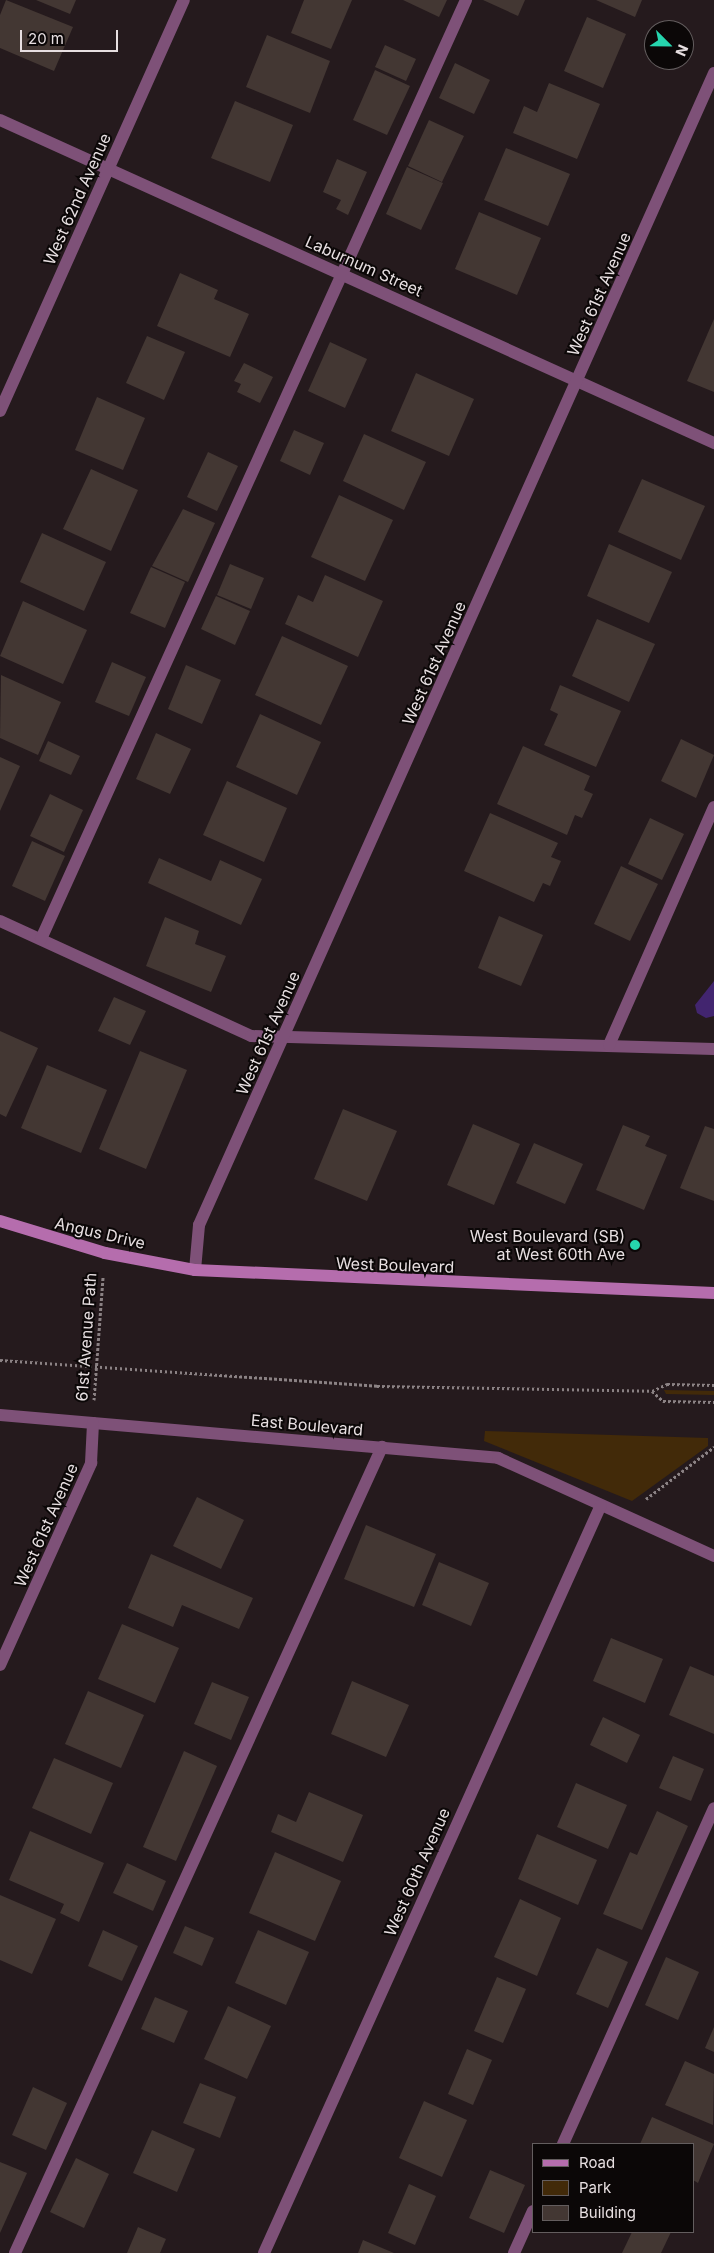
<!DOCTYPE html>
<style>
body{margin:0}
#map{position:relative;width:714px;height:2253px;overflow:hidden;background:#251a1d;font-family:Inter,sans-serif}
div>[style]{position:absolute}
.green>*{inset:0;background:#422a09}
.water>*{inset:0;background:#42256f}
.building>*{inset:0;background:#433733}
.path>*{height:3px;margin-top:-1.5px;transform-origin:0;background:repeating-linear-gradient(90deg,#8b8284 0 2.5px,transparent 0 5px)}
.lane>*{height:12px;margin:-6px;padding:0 6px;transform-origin:6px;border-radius:6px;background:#7e5178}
.street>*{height:12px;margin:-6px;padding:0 6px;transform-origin:6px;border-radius:6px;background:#7e5178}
.secondary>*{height:12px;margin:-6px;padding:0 6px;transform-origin:6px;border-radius:6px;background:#b56dad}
.dots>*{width:14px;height:14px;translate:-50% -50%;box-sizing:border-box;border:2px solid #0b0707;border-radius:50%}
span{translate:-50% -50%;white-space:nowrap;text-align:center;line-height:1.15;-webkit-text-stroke:4px #0b0707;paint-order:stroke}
.street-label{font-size:16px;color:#e7dfe1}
.poi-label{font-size:16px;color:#e7dfe1}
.right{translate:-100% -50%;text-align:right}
.legend{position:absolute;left:532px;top:2143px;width:162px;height:90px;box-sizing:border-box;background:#0b0707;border:1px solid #635d5e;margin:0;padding:6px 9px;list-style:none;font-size:15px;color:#e7dfe1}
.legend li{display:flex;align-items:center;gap:10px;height:25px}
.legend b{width:25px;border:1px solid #635d5e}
.north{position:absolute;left:644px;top:20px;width:50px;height:50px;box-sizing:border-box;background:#0b0707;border:1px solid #635d5e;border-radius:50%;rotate:113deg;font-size:14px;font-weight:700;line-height:20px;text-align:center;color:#e7dfe1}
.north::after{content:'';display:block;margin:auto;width:18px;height:22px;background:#26d5ae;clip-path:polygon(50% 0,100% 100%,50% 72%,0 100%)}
.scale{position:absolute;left:20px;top:30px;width:98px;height:22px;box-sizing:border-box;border:2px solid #e7dfe1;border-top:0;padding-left:6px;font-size:15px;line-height:18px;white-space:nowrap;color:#e7dfe1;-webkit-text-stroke:4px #0b0707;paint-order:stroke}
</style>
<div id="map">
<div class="green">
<div style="clip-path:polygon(664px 1390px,714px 1391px,714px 1395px,666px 1394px)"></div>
<div style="clip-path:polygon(485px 1431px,708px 1438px,708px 1446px,632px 1501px,484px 1441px)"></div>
</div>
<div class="water">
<div style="clip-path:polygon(714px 981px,714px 1016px,706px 1018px,697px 1013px,695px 1005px)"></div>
</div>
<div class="building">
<div style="clip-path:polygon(6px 0,73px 27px,54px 71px,0 48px,0 15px)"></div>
<div style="clip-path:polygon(36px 0,76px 0,70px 14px)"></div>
<div style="clip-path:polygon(304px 0,352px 0,331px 49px,291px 33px)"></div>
<div style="clip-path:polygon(403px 0,447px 0,439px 17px)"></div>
<div style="clip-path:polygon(483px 0,525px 0,518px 16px)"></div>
<div style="clip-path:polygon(596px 0,642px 0,635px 17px)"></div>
<div style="clip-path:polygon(587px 17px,626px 34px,603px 88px,564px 71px)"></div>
<div style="clip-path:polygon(267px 35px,330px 61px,310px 113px,246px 87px)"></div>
<div style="clip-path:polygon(385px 45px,416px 59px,406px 81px,375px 67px)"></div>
<div style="clip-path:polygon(455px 63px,490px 80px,474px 114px,439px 98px)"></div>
<div style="clip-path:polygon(375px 70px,410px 86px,387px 135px,353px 120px)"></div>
<div style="clip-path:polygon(549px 83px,600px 104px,577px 159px,513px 133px,524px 106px,537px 112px)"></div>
<div style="clip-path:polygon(235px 101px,293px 125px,270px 182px,211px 158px)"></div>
<div style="clip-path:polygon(429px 120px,464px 136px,442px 182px,408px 166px)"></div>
<div style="clip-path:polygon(506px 148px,570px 174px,548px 226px,484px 200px)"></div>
<div style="clip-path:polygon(337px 159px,367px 172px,348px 215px,336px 209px,341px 200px,323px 192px)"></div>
<div style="clip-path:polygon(407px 167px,443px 183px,421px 230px,386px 214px)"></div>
<div style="clip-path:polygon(479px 212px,541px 238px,517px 295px,455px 269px)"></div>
<div style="clip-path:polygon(180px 273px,218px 290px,214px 299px,249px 314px,230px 357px,157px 326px)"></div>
<div style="clip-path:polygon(714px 319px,714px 392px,687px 381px)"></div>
<div style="clip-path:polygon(147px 336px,185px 352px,164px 400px,126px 383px)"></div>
<div style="clip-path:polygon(330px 342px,367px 359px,345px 408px,308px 391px)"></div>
<div style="clip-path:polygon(244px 363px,273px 377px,260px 403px,237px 392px,241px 384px,234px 381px)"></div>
<div style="clip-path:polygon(416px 373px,474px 399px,449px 456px,391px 431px)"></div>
<div style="clip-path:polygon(97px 397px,145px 418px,123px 470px,75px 450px)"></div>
<div style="clip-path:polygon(294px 430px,324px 443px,310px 475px,280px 461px)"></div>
<div style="clip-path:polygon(364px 434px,426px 462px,404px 510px,343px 481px)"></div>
<div style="clip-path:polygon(208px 452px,238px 466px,217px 511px,187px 497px)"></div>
<div style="clip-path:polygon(91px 469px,138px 490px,111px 551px,63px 529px)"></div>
<div style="clip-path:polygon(642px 479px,705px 506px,681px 560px,618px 532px)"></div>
<div style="clip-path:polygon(339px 495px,393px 520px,365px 581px,311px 557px)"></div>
<div style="clip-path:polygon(183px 509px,215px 523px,188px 582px,152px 566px)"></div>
<div style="clip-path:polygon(42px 533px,106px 562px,84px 611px,20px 582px)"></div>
<div style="clip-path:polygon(609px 544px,672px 572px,649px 623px,587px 596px)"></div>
<div style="clip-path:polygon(230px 564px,264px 578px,251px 609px,217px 595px)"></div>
<div style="clip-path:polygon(151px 567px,185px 582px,165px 628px,130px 613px)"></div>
<div style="clip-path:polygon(325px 575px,383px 601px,358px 657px,285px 624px,298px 595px,313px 602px)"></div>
<div style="clip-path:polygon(216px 596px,250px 611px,235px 645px,201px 629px)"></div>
<div style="clip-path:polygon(23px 601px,87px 630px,63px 684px,0 656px)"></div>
<div style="clip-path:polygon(597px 619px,655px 644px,629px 702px,572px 676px)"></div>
<div style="clip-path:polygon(282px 636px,348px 666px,321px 725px,255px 695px)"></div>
<div style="clip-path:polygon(112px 662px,146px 677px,129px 716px,95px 702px)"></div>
<div style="clip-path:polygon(186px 665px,221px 680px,202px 724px,168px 709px)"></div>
<div style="clip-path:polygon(1px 675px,61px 702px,38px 755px,0 738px)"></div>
<div style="clip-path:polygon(560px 685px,621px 711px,596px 767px,544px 745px,558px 714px,550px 710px)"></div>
<div style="clip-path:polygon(260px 714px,321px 742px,297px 795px,236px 767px)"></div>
<div style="clip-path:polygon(156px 733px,191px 749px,170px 794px,136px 779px)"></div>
<div style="clip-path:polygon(681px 739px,714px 755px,696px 798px,661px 781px)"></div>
<div style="clip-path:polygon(48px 741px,80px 756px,71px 775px,39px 761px)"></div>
<div style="clip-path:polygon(523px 746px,590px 776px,584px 790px,593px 794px,582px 818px,575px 815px,567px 835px,497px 804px)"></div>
<div style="clip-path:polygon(0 757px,20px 766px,0 811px)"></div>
<div style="clip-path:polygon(227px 781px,287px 808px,264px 862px,203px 835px)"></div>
<div style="clip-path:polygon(50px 794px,83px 810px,64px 852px,30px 836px)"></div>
<div style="clip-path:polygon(490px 813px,558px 843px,551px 857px,561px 861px,550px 886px,543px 883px,534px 902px,464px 871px)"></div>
<div style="clip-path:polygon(650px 818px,684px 834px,662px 880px,628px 864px)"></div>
<div style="clip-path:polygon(32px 841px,65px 856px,45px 901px,12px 886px)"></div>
<div style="clip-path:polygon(159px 858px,211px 881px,220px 860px,262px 879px,241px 925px,148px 883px)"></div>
<div style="clip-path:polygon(621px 866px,658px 884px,630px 941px,594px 924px)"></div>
<div style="clip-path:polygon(499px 916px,543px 935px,521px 986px,478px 968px)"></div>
<div style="clip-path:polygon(165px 917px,199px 931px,195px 944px,226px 956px,211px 992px,146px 966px)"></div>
<div style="clip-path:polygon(114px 997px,146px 1011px,130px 1045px,98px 1031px)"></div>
<div style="clip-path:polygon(0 1031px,38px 1048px,6px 1117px,0 1114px)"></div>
<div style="clip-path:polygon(140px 1051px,187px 1070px,146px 1169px,99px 1149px)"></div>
<div style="clip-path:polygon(47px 1065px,107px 1090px,81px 1153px,21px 1128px)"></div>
<div style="clip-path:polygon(343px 1109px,397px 1131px,367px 1201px,314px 1179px)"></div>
<div style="clip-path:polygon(473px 1124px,520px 1144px,494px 1205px,447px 1185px)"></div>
<div style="clip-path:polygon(623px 1125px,650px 1136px,645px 1146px,667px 1155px,644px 1210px,596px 1190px)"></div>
<div style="clip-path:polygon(705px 1126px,714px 1129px,714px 1201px,680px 1188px)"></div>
<div style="clip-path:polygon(534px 1143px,583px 1164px,565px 1204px,516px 1183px)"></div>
<div style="clip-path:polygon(197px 1497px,244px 1520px,221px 1569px,173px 1546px)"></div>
<div style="clip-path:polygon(366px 1525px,436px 1554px,414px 1607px,344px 1579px)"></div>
<div style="clip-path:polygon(151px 1554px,253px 1598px,239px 1629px,182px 1605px,173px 1627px,128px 1608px)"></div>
<div style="clip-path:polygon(439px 1562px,489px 1583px,471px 1626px,422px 1605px)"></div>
<div style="clip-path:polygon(122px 1624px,179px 1648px,155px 1703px,98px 1679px)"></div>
<div style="clip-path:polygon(611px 1638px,663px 1659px,645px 1703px,593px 1681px)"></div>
<div style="clip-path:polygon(690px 1666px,714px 1676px,714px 1734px,669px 1715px)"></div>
<div style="clip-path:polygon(352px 1681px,409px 1705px,386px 1757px,331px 1734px)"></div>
<div style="clip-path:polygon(212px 1682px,249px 1697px,231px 1740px,194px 1724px)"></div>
<div style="clip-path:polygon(88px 1691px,144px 1715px,121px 1768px,65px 1744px)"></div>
<div style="clip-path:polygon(603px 1717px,640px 1735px,627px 1763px,590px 1745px)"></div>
<div style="clip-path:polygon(184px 1751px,217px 1766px,176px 1861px,143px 1847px)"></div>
<div style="clip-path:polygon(673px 1756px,704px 1769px,691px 1801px,659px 1788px)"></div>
<div style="clip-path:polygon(54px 1758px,113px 1783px,91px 1834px,32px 1808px)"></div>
<div style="clip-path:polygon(576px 1783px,627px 1805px,608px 1849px,557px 1827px)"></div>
<div style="clip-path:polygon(309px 1792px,363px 1815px,343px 1862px,271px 1832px,278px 1814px,296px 1822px)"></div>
<div style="clip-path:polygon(657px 1811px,688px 1826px,642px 1930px,603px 1914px,630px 1852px,637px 1855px)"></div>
<div style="clip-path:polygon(30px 1831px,104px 1863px,79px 1922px,60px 1913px,64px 1904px,9px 1880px)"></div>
<div style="clip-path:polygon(537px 1834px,597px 1860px,578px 1905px,518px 1879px)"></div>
<div style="clip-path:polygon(275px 1852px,341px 1881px,315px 1941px,249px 1913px)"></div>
<div style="clip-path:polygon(127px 1863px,166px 1881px,153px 1911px,113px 1893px)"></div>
<div style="clip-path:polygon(0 1895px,56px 1919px,32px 1974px,0 1960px)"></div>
<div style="clip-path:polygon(520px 1899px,561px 1918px,537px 1976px,494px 1957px)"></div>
<div style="clip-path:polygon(185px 1926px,214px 1938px,202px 1966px,173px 1953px)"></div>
<div style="clip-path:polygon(103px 1930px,138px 1946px,122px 1981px,88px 1966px)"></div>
<div style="clip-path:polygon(258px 1930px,309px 1952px,286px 2005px,235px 1983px)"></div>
<div style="clip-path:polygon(597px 1948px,628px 1962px,608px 2008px,576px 1994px)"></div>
<div style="clip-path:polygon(666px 1957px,699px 1972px,678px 2020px,645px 2005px)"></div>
<div style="clip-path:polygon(497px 1977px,526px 1989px,503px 2043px,474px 2031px)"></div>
<div style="clip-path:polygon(155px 1997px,188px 2011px,174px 2043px,141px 2029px)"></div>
<div style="clip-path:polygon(228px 2006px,271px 2026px,247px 2079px,204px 2059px)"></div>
<div style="clip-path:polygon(714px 2027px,714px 2052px,705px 2048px)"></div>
<div style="clip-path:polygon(467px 2049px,492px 2060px,473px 2105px,448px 2094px)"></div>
<div style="clip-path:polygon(685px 2061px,714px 2074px,713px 2125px,665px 2105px)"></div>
<div style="clip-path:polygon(200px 2083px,236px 2097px,220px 2138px,183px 2123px)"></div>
<div style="clip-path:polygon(33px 2087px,67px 2103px,46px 2150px,12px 2135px)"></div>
<div style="clip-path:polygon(424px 2101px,467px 2120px,442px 2177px,399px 2158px)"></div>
<div style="clip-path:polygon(652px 2117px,714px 2144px,698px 2183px,693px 2180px,693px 2144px,640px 2144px)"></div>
<div style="clip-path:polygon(152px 2130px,195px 2149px,177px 2192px,133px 2173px)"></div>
<div style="clip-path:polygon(76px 2158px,109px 2174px,84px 2228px,50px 2212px)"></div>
<div style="clip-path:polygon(0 2162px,27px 2173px,0 2233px)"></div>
<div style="clip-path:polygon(490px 2170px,525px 2185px,504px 2233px,469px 2218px)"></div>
<div style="clip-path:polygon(409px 2184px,436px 2196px,415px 2245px,388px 2233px)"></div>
<div style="clip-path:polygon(138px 2227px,166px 2239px,160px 2253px,127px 2253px)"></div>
<div style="clip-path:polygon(632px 2232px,671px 2232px,661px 2253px,622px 2253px)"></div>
<div style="clip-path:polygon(363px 2240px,394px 2253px,358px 2253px)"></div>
</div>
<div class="path">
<div style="left:0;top:1360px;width:378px;rotate:3.9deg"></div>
<div style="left:377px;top:1386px;width:275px;rotate:1deg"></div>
<div style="left:652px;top:1391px;width:17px;rotate:-25deg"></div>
<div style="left:667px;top:1384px;width:47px;rotate:1.2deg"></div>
<div style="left:652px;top:1391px;width:15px;rotate:42deg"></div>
<div style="left:663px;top:1401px;width:51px;rotate:1.1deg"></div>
<div style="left:94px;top:1400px;width:124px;rotate:-85.8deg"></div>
<div style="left:646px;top:1499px;width:86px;rotate:-37.4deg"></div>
</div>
<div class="lane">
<div style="left:0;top:921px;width:276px;rotate:24.6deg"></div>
<div style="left:251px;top:1036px;width:463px;rotate:1.6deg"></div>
<div style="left:41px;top:939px;width:1031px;rotate:-65.65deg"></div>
<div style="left:609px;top:1045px;width:260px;rotate:-66.2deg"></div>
<div style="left:563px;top:2144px;width:368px;rotate:-65.8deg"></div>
<div style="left:15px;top:2253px;width:886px;rotate:-65.52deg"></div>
<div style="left:514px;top:2253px;width:46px;rotate:-65.7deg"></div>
</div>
<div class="street">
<div style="left:0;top:120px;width:784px;rotate:24.34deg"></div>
<div style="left:0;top:411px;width:450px;rotate:-65.9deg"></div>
<div style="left:195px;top:1270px;width:45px;rotate:-84.9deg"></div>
<div style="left:199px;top:1225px;width:1262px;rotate:-65.91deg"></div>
<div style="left:0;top:1415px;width:500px;rotate:4.9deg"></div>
<div style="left:498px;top:1458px;width:237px;rotate:24.4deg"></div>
<div style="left:0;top:1665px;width:222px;rotate:-65.7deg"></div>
<div style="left:91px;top:1463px;width:40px;rotate:-87.1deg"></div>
<div style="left:264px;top:2253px;width:820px;rotate:-65.75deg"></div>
</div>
<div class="secondary">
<div style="left:0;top:1221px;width:110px;rotate:16.9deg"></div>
<div style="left:105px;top:1253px;width:92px;rotate:10.7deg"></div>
<div style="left:195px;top:1270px;width:520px;rotate:2.54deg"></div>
</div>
<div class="dots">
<div style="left:635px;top:1245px;background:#26d5ae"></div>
</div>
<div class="street-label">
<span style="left:77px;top:199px;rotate:-66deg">West 62nd Avenue</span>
<span style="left:364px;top:266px;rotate:24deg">Laburnum Street</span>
<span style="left:599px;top:294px;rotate:-66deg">West 61st Avenue</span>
<span style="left:434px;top:663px;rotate:-66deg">West 61st Avenue</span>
<span style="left:268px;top:1033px;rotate:-66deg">West 61st Avenue</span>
<span style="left:100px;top:1233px;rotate:13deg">Angus Drive</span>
<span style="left:395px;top:1265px;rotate:2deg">West Boulevard</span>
<span style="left:86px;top:1337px;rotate:-86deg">61st Avenue Path</span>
<span style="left:307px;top:1425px;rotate:5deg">East Boulevard</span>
<span style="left:46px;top:1525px;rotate:-66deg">West 61st Avenue</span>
<span style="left:417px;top:1872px;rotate:-66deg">West 60th Avenue</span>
</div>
<div class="poi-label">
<span class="right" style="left:625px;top:1245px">West Boulevard (SB)<br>at West 60th Ave</span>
</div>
<ul class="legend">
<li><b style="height:6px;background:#b56dad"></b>Road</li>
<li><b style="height:14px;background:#422a09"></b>Park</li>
<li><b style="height:14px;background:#433733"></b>Building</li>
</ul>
<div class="north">N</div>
<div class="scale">20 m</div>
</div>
